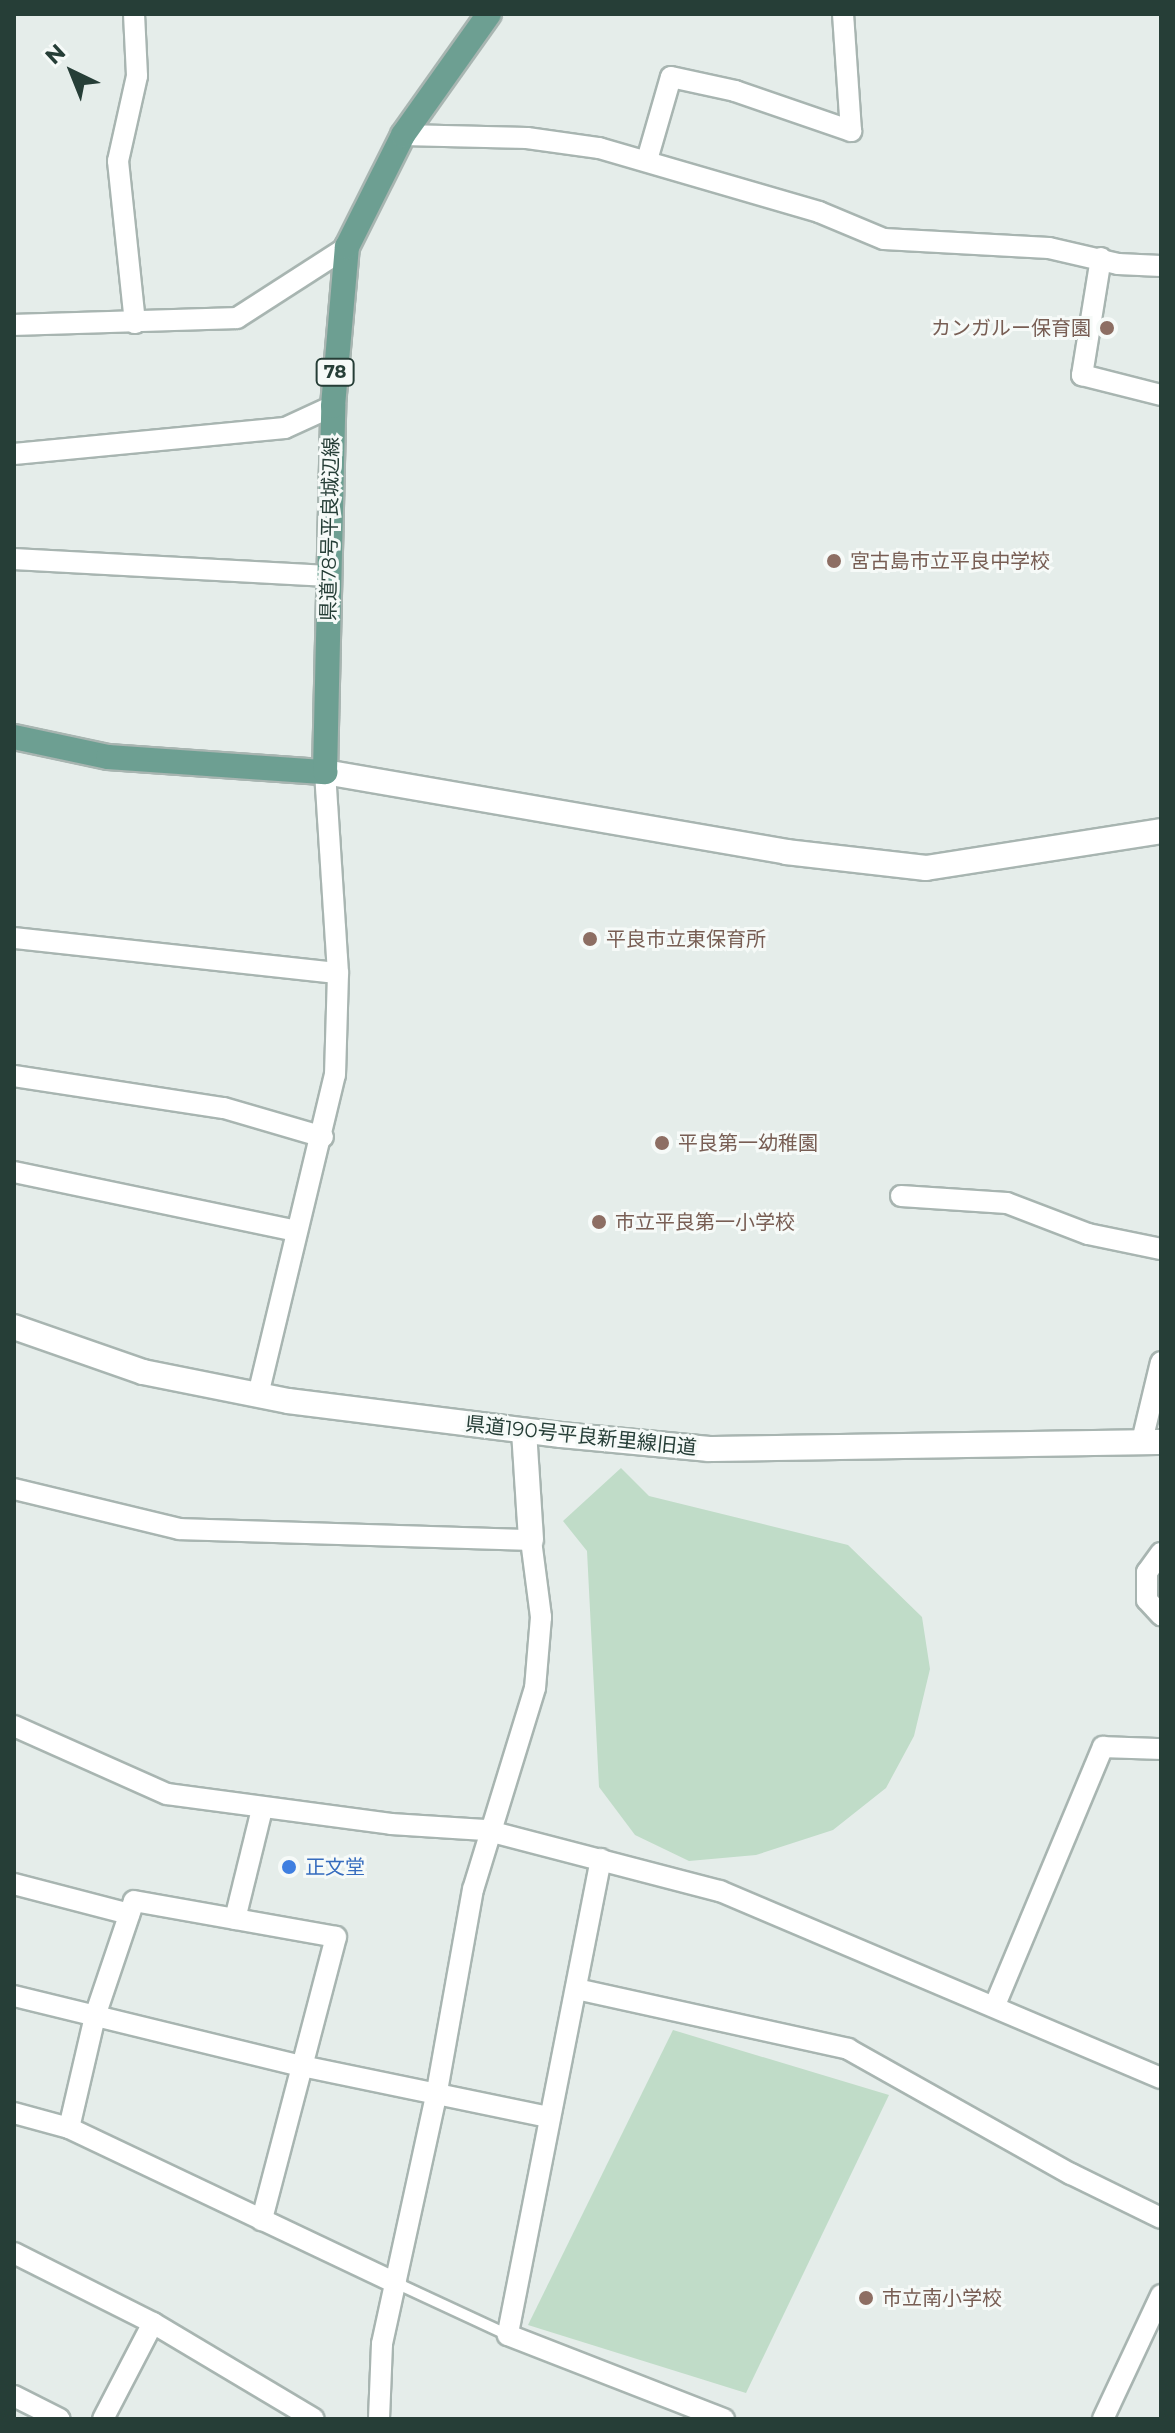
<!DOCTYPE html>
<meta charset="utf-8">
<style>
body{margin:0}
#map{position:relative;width:1175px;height:2433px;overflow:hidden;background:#e5edea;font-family:Montserrat,"Noto Sans JP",sans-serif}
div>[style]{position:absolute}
.green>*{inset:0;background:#c0dcc8}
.roads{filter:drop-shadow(2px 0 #a8b5b1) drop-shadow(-2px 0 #a8b5b1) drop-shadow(0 2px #a8b5b1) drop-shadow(0 -2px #a8b5b1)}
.service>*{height:10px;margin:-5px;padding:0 5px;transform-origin:5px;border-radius:5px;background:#fff}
.minor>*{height:20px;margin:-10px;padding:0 10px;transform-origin:10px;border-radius:10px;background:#fff}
.tertiary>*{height:24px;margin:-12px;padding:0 12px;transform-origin:12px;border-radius:12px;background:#fff}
.primary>*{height:24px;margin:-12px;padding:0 12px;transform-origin:12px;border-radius:12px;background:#6d9f92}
.dots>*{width:22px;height:22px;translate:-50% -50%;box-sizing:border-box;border:4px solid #f6faf8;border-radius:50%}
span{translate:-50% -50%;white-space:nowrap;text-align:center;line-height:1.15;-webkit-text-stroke:6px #f6faf8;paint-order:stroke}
.shield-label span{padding:2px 6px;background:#f6faf8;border:2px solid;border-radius:6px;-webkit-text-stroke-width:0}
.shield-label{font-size:18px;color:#263e37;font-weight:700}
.education-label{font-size:20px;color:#785e54}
.right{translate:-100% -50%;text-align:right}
.left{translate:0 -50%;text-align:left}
.street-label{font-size:20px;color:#263e37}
.shop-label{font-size:20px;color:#366cbe}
.frame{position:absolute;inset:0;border:16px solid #263e37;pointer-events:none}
.north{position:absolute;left:32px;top:32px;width:80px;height:80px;-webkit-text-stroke:6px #f6faf8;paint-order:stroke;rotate:317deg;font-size:22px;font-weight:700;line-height:32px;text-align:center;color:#263e37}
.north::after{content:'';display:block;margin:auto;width:28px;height:36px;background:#263e37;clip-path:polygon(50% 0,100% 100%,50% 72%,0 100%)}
</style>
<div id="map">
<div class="green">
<div style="clip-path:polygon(621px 1468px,649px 1496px,848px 1545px,922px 1617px,930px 1669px,914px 1736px,886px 1788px,833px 1830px,756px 1855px,689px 1861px,635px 1835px,599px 1787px,587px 1551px,563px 1521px)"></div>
<div style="clip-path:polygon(673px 2030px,889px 2095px,746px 2393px,528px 2325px)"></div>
</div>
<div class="roads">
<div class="service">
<div style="left:396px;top:2283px;width:123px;rotate:24.9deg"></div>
</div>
<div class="minor">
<div style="left:134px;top:14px;width:62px;rotate:87.2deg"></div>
<div style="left:137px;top:76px;width:87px;rotate:102.6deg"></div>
<div style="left:118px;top:161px;width:163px;rotate:84deg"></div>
<div style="left:403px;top:135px;width:124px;rotate:1.4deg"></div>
<div style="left:527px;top:138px;width:73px;rotate:7.9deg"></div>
<div style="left:599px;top:148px;width:229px;rotate:16.2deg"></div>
<div style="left:819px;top:212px;width:70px;rotate:22.6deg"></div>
<div style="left:884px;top:239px;width:165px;rotate:3.1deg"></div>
<div style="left:1049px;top:248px;width:71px;rotate:13.1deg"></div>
<div style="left:1118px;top:264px;width:43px;rotate:2.7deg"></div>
<div style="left:647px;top:160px;width:86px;rotate:-73.9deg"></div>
<div style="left:671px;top:77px;width:66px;rotate:12.3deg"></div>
<div style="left:735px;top:91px;width:123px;rotate:19deg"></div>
<div style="left:851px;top:131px;width:117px;rotate:-93.9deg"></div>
<div style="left:1101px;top:258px;width:119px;rotate:99.2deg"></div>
<div style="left:1082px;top:375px;width:81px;rotate:14.2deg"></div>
<div style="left:14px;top:325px;width:223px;rotate:-1.8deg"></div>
<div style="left:237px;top:318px;width:131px;rotate:-32.8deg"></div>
<div style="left:14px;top:454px;width:272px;rotate:-5.5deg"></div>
<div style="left:285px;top:428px;width:53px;rotate:-24.6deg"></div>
<div style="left:14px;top:559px;width:314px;rotate:3.1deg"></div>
<div style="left:14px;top:938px;width:326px;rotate:6.2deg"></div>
<div style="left:14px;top:1076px;width:212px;rotate:8.7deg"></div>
<div style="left:224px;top:1108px;width:103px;rotate:16.3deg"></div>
<div style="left:14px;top:1172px;width:288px;rotate:11.8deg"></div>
<div style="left:901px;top:1196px;width:106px;rotate:3.8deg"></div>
<div style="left:1007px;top:1203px;width:87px;rotate:20.9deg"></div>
<div style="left:1088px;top:1234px;width:75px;rotate:11.6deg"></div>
<div style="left:258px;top:1395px;width:329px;rotate:-76.5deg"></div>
<div style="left:335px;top:1075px;width:102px;rotate:-88.3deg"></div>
<div style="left:338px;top:973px;width:201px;rotate:-93.7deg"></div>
<div style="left:1142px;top:1441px;width:81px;rotate:-76.5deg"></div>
<div style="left:14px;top:1489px;width:170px;rotate:13.6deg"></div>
<div style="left:179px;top:1529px;width:352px;rotate:1.8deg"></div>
<div style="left:531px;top:1540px;width:78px;rotate:82.6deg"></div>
<div style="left:541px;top:1617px;width:71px;rotate:94.8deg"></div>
<div style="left:535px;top:1688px;width:210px;rotate:107.1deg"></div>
<div style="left:473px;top:1889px;width:210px;rotate:100.1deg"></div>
<div style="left:436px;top:2096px;width:254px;rotate:102.3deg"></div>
<div style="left:382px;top:2344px;width:75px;rotate:92.3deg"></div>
<div style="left:1161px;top:1553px;width:24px;rotate:126deg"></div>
<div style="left:1147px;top:1572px;width:28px;rotate:90deg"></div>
<div style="left:1147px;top:1600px;width:21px;rotate:47deg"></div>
<div style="left:14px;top:1726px;width:167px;rotate:24deg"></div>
<div style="left:167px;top:1794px;width:226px;rotate:7.6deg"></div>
<div style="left:391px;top:1824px;width:94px;rotate:3.7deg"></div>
<div style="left:485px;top:1830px;width:243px;rotate:14.6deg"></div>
<div style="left:720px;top:1891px;width:479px;rotate:23deg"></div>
<div style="left:601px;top:1859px;width:485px;rotate:101.1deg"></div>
<div style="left:508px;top:2335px;width:232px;rotate:21.3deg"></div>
<div style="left:14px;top:1884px;width:119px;rotate:14.6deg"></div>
<div style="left:235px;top:1919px;width:113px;rotate:-76.2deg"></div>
<div style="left:576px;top:1989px;width:279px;rotate:12.4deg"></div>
<div style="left:848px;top:2049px;width:256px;rotate:29.3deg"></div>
<div style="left:1071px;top:2174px;width:100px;rotate:26.1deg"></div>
<div style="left:14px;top:1996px;width:296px;rotate:13.7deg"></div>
<div style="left:302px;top:2066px;width:252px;rotate:11.7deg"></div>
<div style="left:995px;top:2005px;width:280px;rotate:-67.3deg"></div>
<div style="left:1103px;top:1747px;width:58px;rotate:2deg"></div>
<div style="left:14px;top:2113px;width:57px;rotate:15.3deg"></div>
<div style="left:69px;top:2128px;width:362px;rotate:25.4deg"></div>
<div style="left:69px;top:2128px;width:115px;rotate:-76.9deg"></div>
<div style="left:95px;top:2016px;width:121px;rotate:-71.3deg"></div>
<div style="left:134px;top:1901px;width:205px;rotate:10.1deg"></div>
<div style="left:336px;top:1937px;width:293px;rotate:104.7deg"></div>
<div style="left:14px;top:2253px;width:156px;rotate:26.7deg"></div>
<div style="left:153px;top:2323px;width:187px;rotate:30.8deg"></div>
<div style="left:14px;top:2396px;width:51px;rotate:26.6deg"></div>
<div style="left:103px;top:2419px;width:108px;rotate:-62.5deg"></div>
<div style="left:1103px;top:2419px;width:137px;rotate:-64.9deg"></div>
</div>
<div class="tertiary">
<div style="left:325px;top:772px;width:468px;rotate:9.8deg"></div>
<div style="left:786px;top:852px;width:141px;rotate:6.5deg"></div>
<div style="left:926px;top:868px;width:238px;rotate:-8.9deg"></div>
<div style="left:14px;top:1327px;width:137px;rotate:19.2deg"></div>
<div style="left:143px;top:1372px;width:148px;rotate:11.3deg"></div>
<div style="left:288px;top:1401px;width:275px;rotate:7.1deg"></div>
<div style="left:561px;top:1435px;width:149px;rotate:5.4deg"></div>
<div style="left:709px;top:1449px;width:452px;rotate:-0.9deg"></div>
<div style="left:524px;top:1431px;width:109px;rotate:86.3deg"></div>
</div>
<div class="primary">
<div style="left:14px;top:737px;width:96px;rotate:12deg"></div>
<div style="left:108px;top:757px;width:218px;rotate:4deg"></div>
<div style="left:325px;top:772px;width:366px;rotate:-88.7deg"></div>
<div style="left:333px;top:406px;width:160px;rotate:-85deg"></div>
<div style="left:347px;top:247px;width:125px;rotate:-63.4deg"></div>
<div style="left:403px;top:135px;width:148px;rotate:-54.6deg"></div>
</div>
</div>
<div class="dots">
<div style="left:1107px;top:328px;background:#8d6e63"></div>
<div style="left:834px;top:561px;background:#8d6e63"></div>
<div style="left:590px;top:939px;background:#8d6e63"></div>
<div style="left:662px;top:1143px;background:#8d6e63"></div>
<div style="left:599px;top:1222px;background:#8d6e63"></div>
<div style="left:289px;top:1867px;background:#3f7fe0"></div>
<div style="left:866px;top:2298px;background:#8d6e63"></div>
</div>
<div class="shield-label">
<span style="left:335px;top:372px">78</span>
</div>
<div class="education-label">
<span class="right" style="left:1091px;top:328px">カンガルー保育園</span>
<span class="left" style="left:850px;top:561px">宮古島市立平良中学校</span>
<span class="left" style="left:606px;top:939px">平良市立東保育所</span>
<span class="left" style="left:678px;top:1143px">平良第一幼稚園</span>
<span class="left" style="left:615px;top:1222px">市立平良第一小学校</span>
<span class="left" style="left:882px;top:2298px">市立南小学校</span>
</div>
<div class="street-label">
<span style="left:330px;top:529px;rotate:-89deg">県道78号平良城辺線</span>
<span style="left:581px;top:1436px;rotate:6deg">県道190号平良新里線旧道</span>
</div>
<div class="shop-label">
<span class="left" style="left:305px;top:1867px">正文堂</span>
</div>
<div class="frame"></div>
<div class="north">N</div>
</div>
